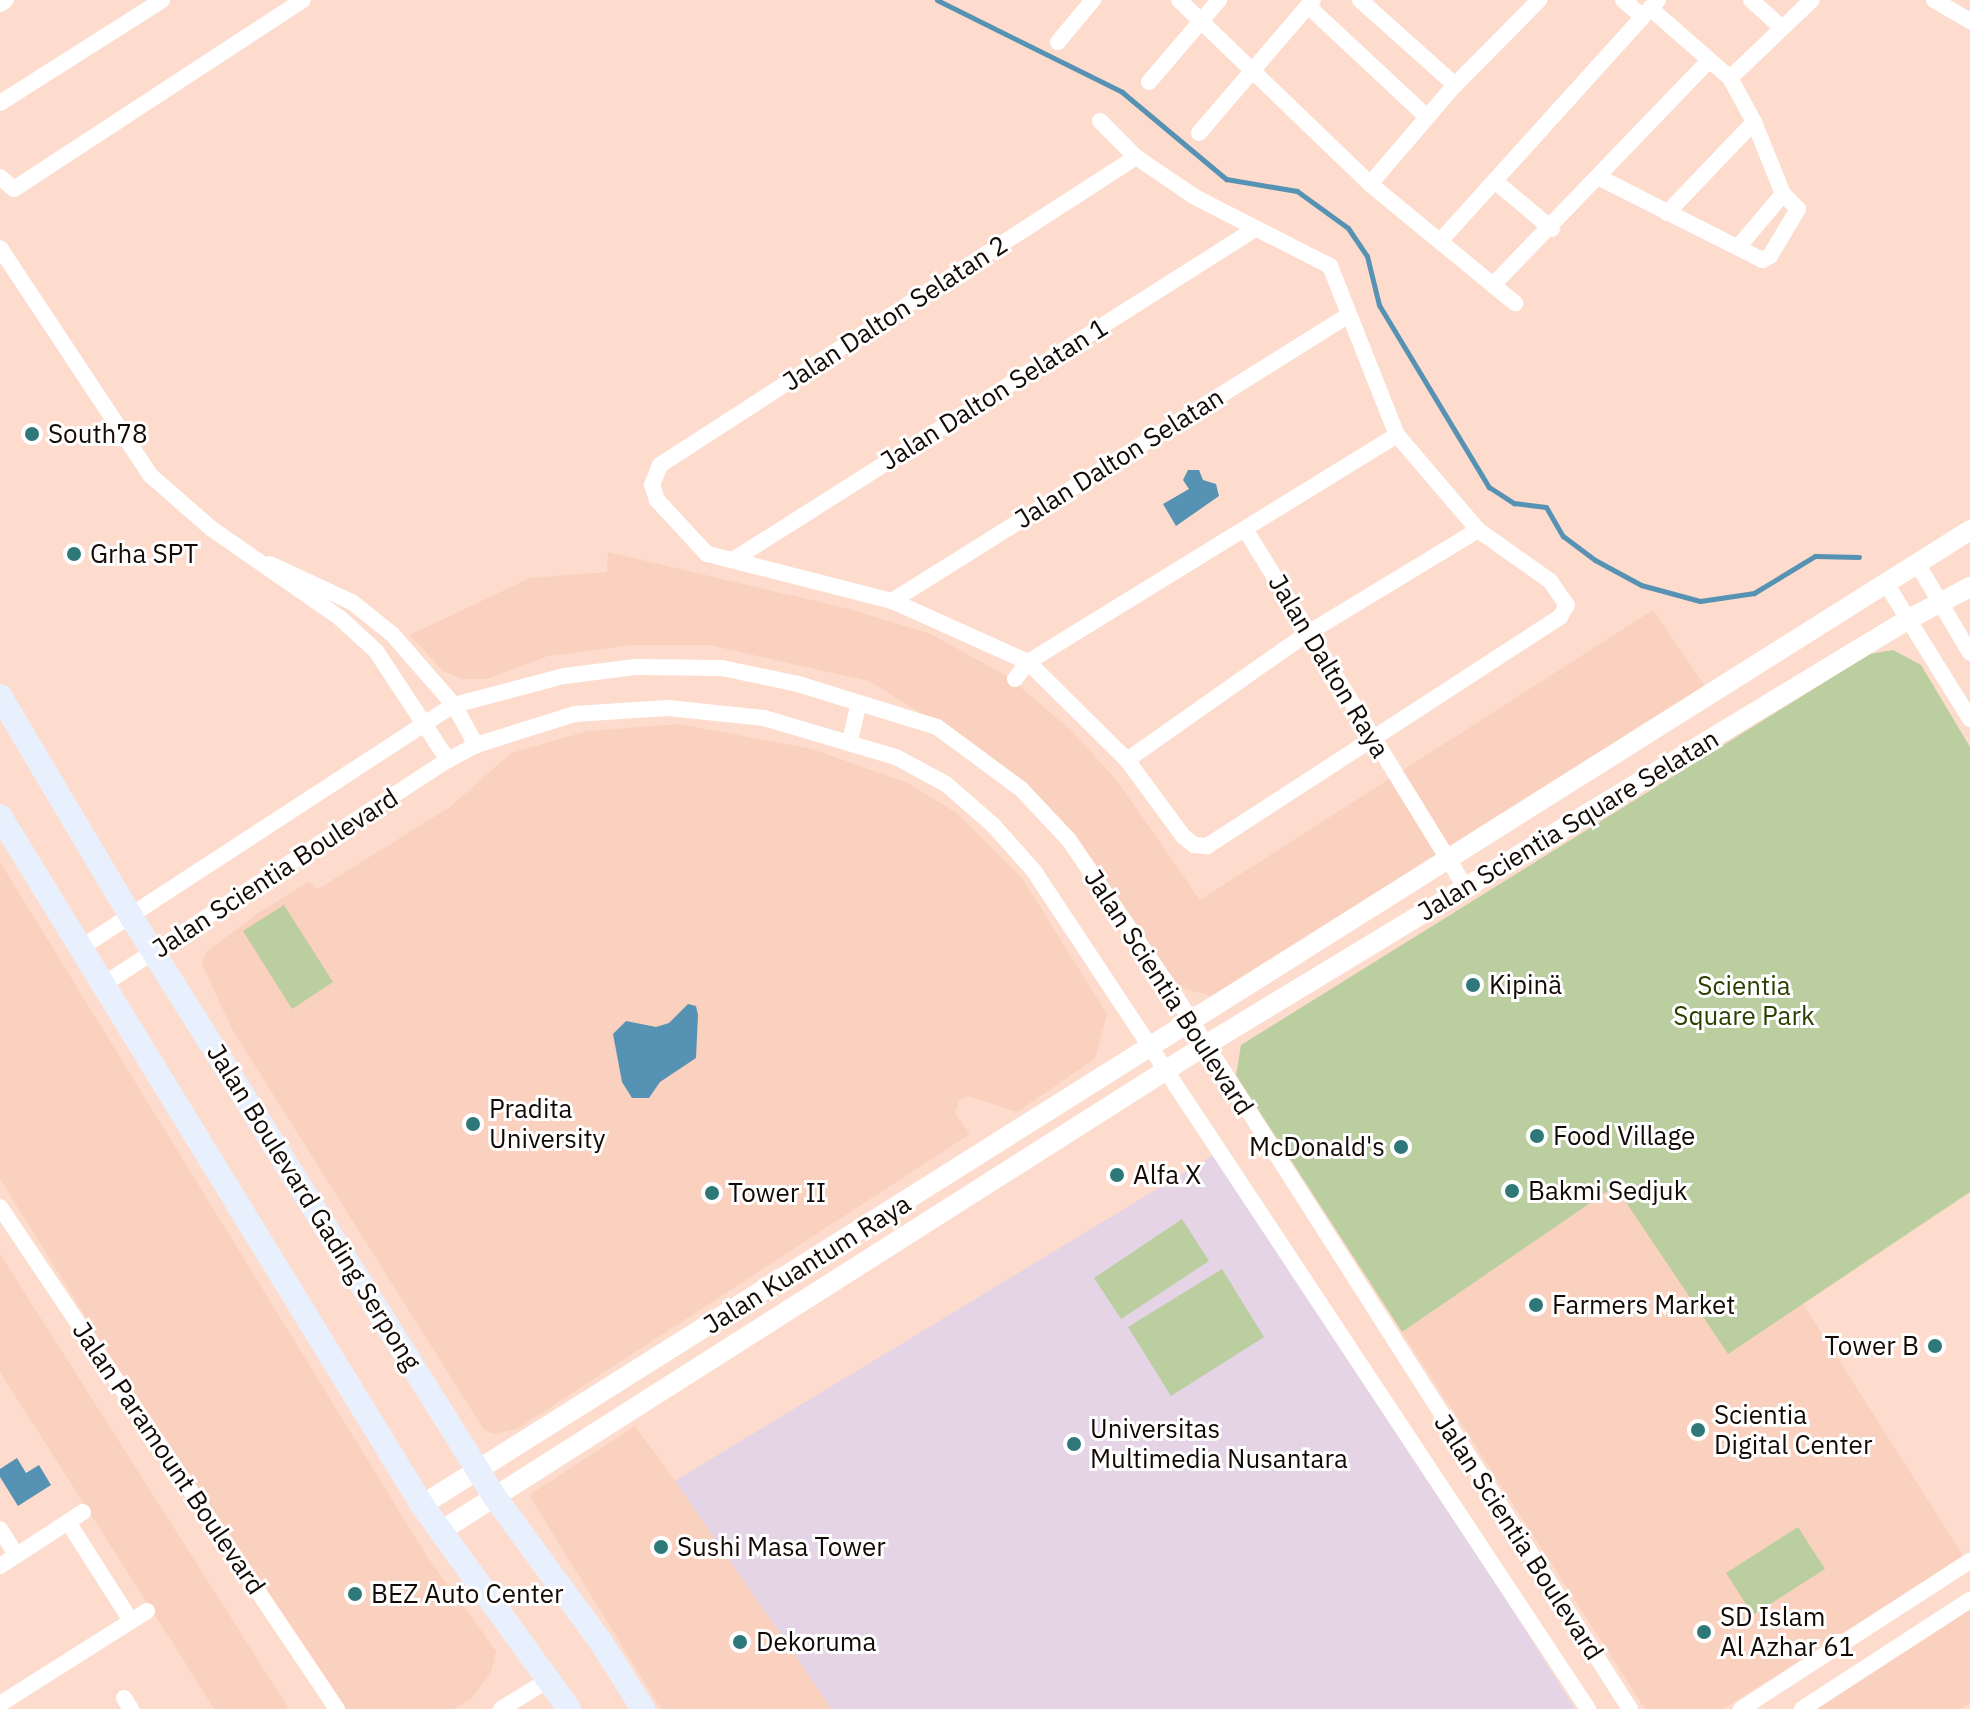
<!DOCTYPE html>
<meta charset="utf-8">
<style>
body{margin:0}
#map{position:relative;width:1970px;height:1709px;overflow:hidden;background:#fddccd;font-family:"IBM Plex Sans",sans-serif}
div>[style]{position:absolute}
.built>*{inset:0;background:#f9d1be}
.education>*{inset:0;background:#e4d4e6}
.green>*{inset:0;background:#bbcea0}
.water>*{inset:0;background:#5592b3}
.stream>*{height:5px;margin:-2.5px;padding:0 2.5px;transform-origin:2.5px;border-radius:2.5px;background:#5592b3}
.minor>*{height:16px;margin:-8px;padding:0 8px;transform-origin:8px;border-radius:8px;background:#fff}
.tertiary>*{height:20px;margin:-10px;padding:0 10px;transform-origin:10px;border-radius:10px;background:#fff}
.secondary>*{height:24px;margin:-12px;padding:0 12px;transform-origin:12px;border-radius:12px;background:#e8f0fe}
.dots>*{width:22px;height:22px;translate:-50% -50%;box-sizing:border-box;border:4px solid #fff;border-radius:50%}
span{translate:-50% -50%;white-space:nowrap;text-align:center;line-height:1.15;-webkit-text-stroke:6px #fff;paint-order:stroke}
.street-label{font-size:26px;color:#140a05}
.poi-label{font-size:26px;color:#140a05}
.left{translate:0 -50%;text-align:left}
.right{translate:-100% -50%;text-align:right}
.park-label{font-size:26px;color:#2d3f00}
</style>
<div id="map">
<div class="built">
<div style="clip-path:polygon(608px 552px,849px 609px,931px 634px,1007px 676px,1072px 731px,1118px 782px,1200px 900px,1653px 610px,1707px 689px,1211px 996px,1175px 986px,1071px 830px,955px 735px,869px 681px,709px 645px,632px 645px,548px 656px,487px 679px,462px 679px,443px 671px,410px 635px,530px 578px,607px 572px)"></div>
<div style="clip-path:polygon(680px 724px,812px 749px,908px 783px,958px 814px,1022px 878px,1107px 1014px,1095px 1059px,1017px 1112px,968px 1096px,959px 1100px,955px 1113px,970px 1134px,517px 1429px,493px 1434px,484px 1430px,232px 1029px,202px 964px,206px 952px,257px 914px,309px 881px,318px 889px,450px 807px,511px 753px,588px 731px)"></div>
<div style="clip-path:polygon(0 862px,428px 1558px,496px 1651px,491px 1673px,471px 1699px,454px 1709px,329px 1709px,0 1179px)"></div>
<div style="clip-path:polygon(1615px 1186px,1728px 1353px,1802px 1302px,1964px 1557px,1723px 1709px,1645px 1709px,1402px 1332px)"></div>
<div style="clip-path:polygon(0 1254px,289px 1709px,214px 1709px,181px 1656px,0 1372px)"></div>
<div style="clip-path:polygon(635px 1426px,675px 1481px,832px 1709px,661px 1709px,529px 1495px)"></div>
<div style="clip-path:polygon(1970px 1609px,1970px 1703px,1960px 1709px,1812px 1709px)"></div>
</div>
<div class="education">
<div style="clip-path:polygon(1223px 1149px,1575px 1709px,832px 1709px,675px 1481px)"></div>
</div>
<div class="green">
<div style="clip-path:polygon(1893px 650px,1921px 665px,1970px 747px,1970px 1192px,1728px 1354px,1615px 1186px,1402px 1332px,1236px 1075px,1241px 1045px,1870px 654px)"></div>
<div style="clip-path:polygon(284px 905px,333px 982px,292px 1009px,243px 931px)"></div>
<div style="clip-path:polygon(1182px 1219px,1209px 1261px,1121px 1319px,1094px 1278px)"></div>
<div style="clip-path:polygon(1222px 1269px,1264px 1337px,1171px 1396px,1128px 1327px)"></div>
<div style="clip-path:polygon(1798px 1527px,1825px 1569px,1753px 1615px,1726px 1573px)"></div>
</div>
<div class="water">
<div style="clip-path:polygon(1188px 470px,1199px 470px,1203px 480px,1216px 484px,1219px 496px,1176px 526px,1163px 504px,1189px 489px,1183px 480px)"></div>
<div style="clip-path:polygon(688px 1004px,696px 1006px,698px 1015px,696px 1058px,660px 1082px,649px 1098px,632px 1098px,622px 1082px,613px 1034px,626px 1021px,656px 1027px,669px 1023px)"></div>
<div style="clip-path:polygon(17px 1458px,26px 1473px,39px 1465px,51px 1485px,18px 1506px,0 1477px,0 1469px)"></div>
</div>
<div class="stream">
<div style="left:937px;top:0;width:207px;rotate:26.4deg"></div>
<div style="left:1122px;top:92px;width:136px;rotate:39.9deg"></div>
<div style="left:1226px;top:179px;width:72px;rotate:9.6deg"></div>
<div style="left:1297px;top:191px;width:63px;rotate:36deg"></div>
<div style="left:1348px;top:228px;width:34px;rotate:56deg"></div>
<div style="left:1367px;top:256px;width:50px;rotate:76.2deg"></div>
<div style="left:1379px;top:305px;width:213px;rotate:58.9deg"></div>
<div style="left:1489px;top:487px;width:30px;rotate:33deg"></div>
<div style="left:1514px;top:503px;width:32px;rotate:7deg"></div>
<div style="left:1546px;top:507px;width:34px;rotate:60deg"></div>
<div style="left:1563px;top:536px;width:40px;rotate:37deg"></div>
<div style="left:1595px;top:560px;width:52px;rotate:28.5deg"></div>
<div style="left:1641px;top:585px;width:61px;rotate:15.2deg"></div>
<div style="left:1700px;top:601px;width:55px;rotate:-8.4deg"></div>
<div style="left:1754px;top:593px;width:71px;rotate:-31.2deg"></div>
<div style="left:1815px;top:556px;width:44px;rotate:1.3deg"></div>
</div>
<div class="minor">
<div style="left:1179px;top:0;width:265px;rotate:43.9deg"></div>
<div style="left:1370px;top:184px;width:188px;rotate:39.4deg"></div>
<div style="left:1360px;top:0;width:127px;rotate:41.8deg"></div>
<div style="left:1623px;top:0;width:25px;rotate:40deg"></div>
<div style="left:1751px;top:0;width:42px;rotate:42.1deg"></div>
<div style="left:1934px;top:0;width:42px;rotate:30.3deg"></div>
<div style="left:0;top:4px;width:7px;rotate:-34deg"></div>
<div style="left:1308px;top:6px;width:161px;rotate:43deg"></div>
<div style="left:1650px;top:8px;width:106px;rotate:41.2deg"></div>
<div style="left:1058px;top:42px;width:55px;rotate:-50.2deg"></div>
<div style="left:1149px;top:82px;width:108px;rotate:-49.5deg"></div>
<div style="left:0;top:103px;width:192px;rotate:-32.4deg"></div>
<div style="left:1100px;top:121px;width:51px;rotate:45deg"></div>
<div style="left:1136px;top:157px;width:71px;rotate:34.1deg"></div>
<div style="left:1195px;top:197px;width:152px;rotate:27.1deg"></div>
<div style="left:1330px;top:266px;width:182px;rotate:68.4deg"></div>
<div style="left:1397px;top:435px;width:125px;rotate:49.5deg"></div>
<div style="left:1478px;top:530px;width:88px;rotate:35.3deg"></div>
<div style="left:1550px;top:581px;width:29px;rotate:55deg"></div>
<div style="left:1567px;top:605px;width:14px;rotate:120deg"></div>
<div style="left:1560px;top:617px;width:421px;rotate:147deg"></div>
<div style="left:1207px;top:846px;width:13px;rotate:-176deg"></div>
<div style="left:1194px;top:845px;width:14px;rotate:-141deg"></div>
<div style="left:1183px;top:836px;width:94px;rotate:-126.4deg"></div>
<div style="left:1127px;top:760px;width:139px;rotate:-135.3deg"></div>
<div style="left:1028px;top:662px;width:149px;rotate:-155.8deg"></div>
<div style="left:892px;top:601px;width:191px;rotate:-165.7deg"></div>
<div style="left:707px;top:554px;width:74px;rotate:-132.8deg"></div>
<div style="left:657px;top:500px;width:16px;rotate:-108deg"></div>
<div style="left:652px;top:485px;width:22px;rotate:-68deg"></div>
<div style="left:660px;top:465px;width:567px;rotate:-32.91deg"></div>
<div style="left:1199px;top:133px;width:175px;rotate:-49.4deg"></div>
<div style="left:0;top:177px;width:18px;rotate:41deg"></div>
<div style="left:14px;top:189px;width:345px;rotate:-33.2deg"></div>
<div style="left:1600px;top:178px;width:182px;rotate:26.8deg"></div>
<div style="left:1762px;top:260px;width:9px;rotate:-27deg"></div>
<div style="left:1770px;top:256px;width:55px;rotate:-59.2deg"></div>
<div style="left:1798px;top:209px;width:21px;rotate:-135deg"></div>
<div style="left:1783px;top:194px;width:78px;rotate:-111.9deg"></div>
<div style="left:1754px;top:122px;width:50px;rotate:-118.6deg"></div>
<div style="left:1730px;top:78px;width:113px;rotate:-43.6deg"></div>
<div style="left:1496px;top:182px;width:73px;rotate:40deg"></div>
<div style="left:1370px;top:184px;width:130px;rotate:-49.4deg"></div>
<div style="left:1455px;top:85px;width:120px;rotate:-45.3deg"></div>
<div style="left:1667px;top:213px;width:126px;rotate:-46.3deg"></div>
<div style="left:1442px;top:239px;width:322px;rotate:-47.9deg"></div>
<div style="left:1739px;top:246px;width:68px;rotate:-49.8deg"></div>
<div style="left:0;top:248px;width:272px;rotate:56.5deg"></div>
<div style="left:150px;top:475px;width:82px;rotate:41.1deg"></div>
<div style="left:212px;top:529px;width:156px;rotate:34.8deg"></div>
<div style="left:340px;top:618px;width:49px;rotate:42.5deg"></div>
<div style="left:376px;top:651px;width:131px;rotate:56.6deg"></div>
<div style="left:1493px;top:285px;width:308px;rotate:-46.1deg"></div>
<div style="left:1245px;top:529px;width:420px;rotate:58.4deg"></div>
<div style="left:733px;top:560px;width:618px;rotate:-32.38deg"></div>
<div style="left:270px;top:564px;width:90px;rotate:24.9deg"></div>
<div style="left:352px;top:602px;width:51px;rotate:38.7deg"></div>
<div style="left:392px;top:634px;width:94px;rotate:48.9deg"></div>
<div style="left:454px;top:705px;width:46px;rotate:61.2deg"></div>
<div style="left:1918px;top:565px;width:102px;rotate:59.4deg"></div>
<div style="left:1887px;top:585px;width:158px;rotate:58.2deg"></div>
<div style="left:892px;top:601px;width:537px;rotate:-32.06deg"></div>
<div style="left:1015px;top:679px;width:21px;rotate:-53deg"></div>
<div style="left:1028px;top:662px;width:433px;rotate:-31.6deg"></div>
<div style="left:850px;top:741px;width:39px;rotate:-77deg"></div>
<div style="left:1127px;top:760px;width:221px;rotate:-35.1deg"></div>
<div style="left:1308px;top:633px;width:199px;rotate:-31.2deg"></div>
<div style="left:79px;top:949px;width:447px;rotate:-33.1deg"></div>
<div style="left:454px;top:705px;width:114px;rotate:-14.8deg"></div>
<div style="left:564px;top:676px;width:72px;rotate:-7.2deg"></div>
<div style="left:635px;top:667px;width:87px;rotate:0.7deg"></div>
<div style="left:722px;top:668px;width:78px;rotate:11.9deg"></div>
<div style="left:798px;top:684px;width:145px;rotate:17.2deg"></div>
<div style="left:937px;top:727px;width:104px;rotate:36.4deg"></div>
<div style="left:1021px;top:789px;width:70px;rotate:46.7deg"></div>
<div style="left:1069px;top:840px;width:190px;rotate:55.7deg"></div>
<div style="left:1176px;top:997px;width:844px;rotate:57.48deg"></div>
<div style="left:101px;top:986px;width:414px;rotate:-33.1deg"></div>
<div style="left:448px;top:760px;width:32px;rotate:-28deg"></div>
<div style="left:476px;top:745px;width:104px;rotate:-17.4deg"></div>
<div style="left:575px;top:714px;width:93px;rotate:-3.7deg"></div>
<div style="left:668px;top:708px;width:97px;rotate:5.9deg"></div>
<div style="left:764px;top:718px;width:138px;rotate:16.5deg"></div>
<div style="left:896px;top:757px;width:57px;rotate:28.4deg"></div>
<div style="left:946px;top:784px;width:62px;rotate:41.1deg"></div>
<div style="left:993px;top:825px;width:62px;rotate:48.3deg"></div>
<div style="left:1034px;top:871px;width:1005px;rotate:56.53deg"></div>
<div style="left:0;top:1207px;width:605px;rotate:56.13deg"></div>
<div style="left:68px;top:1522px;width:117px;rotate:57.5deg"></div>
<div style="left:0;top:1529px;width:31px;rotate:58deg"></div>
<div style="left:0;top:1566px;width:99px;rotate:-33deg"></div>
<div style="left:124px;top:1698px;width:13px;rotate:58deg"></div>
<div style="left:0;top:1704px;width:174px;rotate:-32.3deg"></div>
<div style="left:501px;top:1709px;width:57px;rotate:-31.5deg"></div>
<div style="left:1741px;top:1709px;width:273px;rotate:-32.9deg"></div>
<div style="left:1802px;top:1709px;width:200px;rotate:-33deg"></div>
</div>
<div class="tertiary">
<div style="left:422px;top:1505px;width:1829px;rotate:-32.2deg"></div>
<div style="left:441px;top:1531px;width:904px;rotate:-32.44deg"></div>
<div style="left:1204px;top:1046px;width:822px;rotate:-31.21deg"></div>
<div style="left:1907px;top:620px;width:71px;rotate:-27.6deg"></div>
</div>
<div class="secondary">
<div style="left:0;top:696px;width:258px;rotate:59.3deg"></div>
<div style="left:132px;top:918px;width:682px;rotate:57.94deg"></div>
<div style="left:494px;top:1496px;width:181px;rotate:53.8deg"></div>
<div style="left:601px;top:1642px;width:79px;rotate:57.9deg"></div>
<div style="left:0;top:816px;width:808px;rotate:58.51deg"></div>
<div style="left:422px;top:1505px;width:251px;rotate:54.2deg"></div>
</div>
<div class="dots">
<div style="left:32px;top:434px;background:#2e7879"></div>
<div style="left:74px;top:554px;background:#2e7879"></div>
<div style="left:1473px;top:985px;background:#2e7879"></div>
<div style="left:473px;top:1124px;background:#2e7879"></div>
<div style="left:1537px;top:1136px;background:#2e7879"></div>
<div style="left:1401px;top:1147px;background:#2e7879"></div>
<div style="left:1117px;top:1175px;background:#2e7879"></div>
<div style="left:1512px;top:1191px;background:#2e7879"></div>
<div style="left:712px;top:1193px;background:#2e7879"></div>
<div style="left:1536px;top:1305px;background:#2e7879"></div>
<div style="left:1935px;top:1346px;background:#2e7879"></div>
<div style="left:1698px;top:1430px;background:#2e7879"></div>
<div style="left:1074px;top:1444px;background:#2e7879"></div>
<div style="left:661px;top:1547px;background:#2e7879"></div>
<div style="left:355px;top:1594px;background:#2e7879"></div>
<div style="left:1704px;top:1632px;background:#2e7879"></div>
<div style="left:740px;top:1642px;background:#2e7879"></div>
</div>
<div class="street-label">
<span style="left:895px;top:313px;rotate:-33deg">Jalan Dalton Selatan 2</span>
<span style="left:994px;top:394px;rotate:-32deg">Jalan Dalton Selatan 1</span>
<span style="left:1119px;top:458px;rotate:-32deg">Jalan Dalton Selatan</span>
<span style="left:1329px;top:666px;rotate:59deg">Jalan Dalton Raya</span>
<span style="left:1568px;top:825px;rotate:-31deg">Jalan Scientia Square Selatan</span>
<span style="left:275px;top:873px;rotate:-33deg">Jalan Scientia Boulevard</span>
<span style="left:1169px;top:992px;rotate:57deg">Jalan Scientia Boulevard</span>
<span style="left:314px;top:1207px;rotate:58deg">Jalan Boulevard Gading Serpong</span>
<span style="left:807px;top:1264px;rotate:-32deg">Jalan Kuantum Raya</span>
<span style="left:169px;top:1458px;rotate:56deg">Jalan Paramount Boulevard</span>
<span style="left:1519px;top:1537px;rotate:57deg">Jalan Scientia Boulevard</span>
</div>
<div class="poi-label">
<span class="left" style="left:48px;top:434px">South78</span>
<span class="left" style="left:90px;top:554px">Grha SPT</span>
<span class="left" style="left:1489px;top:985px">Kipinä</span>
<span class="left" style="left:489px;top:1124px">Pradita<br>University</span>
<span class="left" style="left:1553px;top:1136px">Food Village</span>
<span class="right" style="left:1385px;top:1147px">McDonald's</span>
<span class="left" style="left:1133px;top:1175px">Alfa X</span>
<span class="left" style="left:1528px;top:1191px">Bakmi Sedjuk</span>
<span class="left" style="left:728px;top:1193px">Tower II</span>
<span class="left" style="left:1552px;top:1305px">Farmers Market</span>
<span class="right" style="left:1919px;top:1346px">Tower B</span>
<span class="left" style="left:1714px;top:1430px">Scientia<br>Digital Center</span>
<span class="left" style="left:1090px;top:1444px">Universitas<br>Multimedia Nusantara</span>
<span class="left" style="left:677px;top:1547px">Sushi Masa Tower</span>
<span class="left" style="left:371px;top:1594px">BEZ Auto Center</span>
<span class="left" style="left:1720px;top:1632px">SD Islam<br>Al Azhar 61</span>
<span class="left" style="left:756px;top:1642px">Dekoruma</span>
</div>
<div class="park-label">
<span style="left:1744px;top:1001px">Scientia<br>Square Park</span>
</div>
</div>
